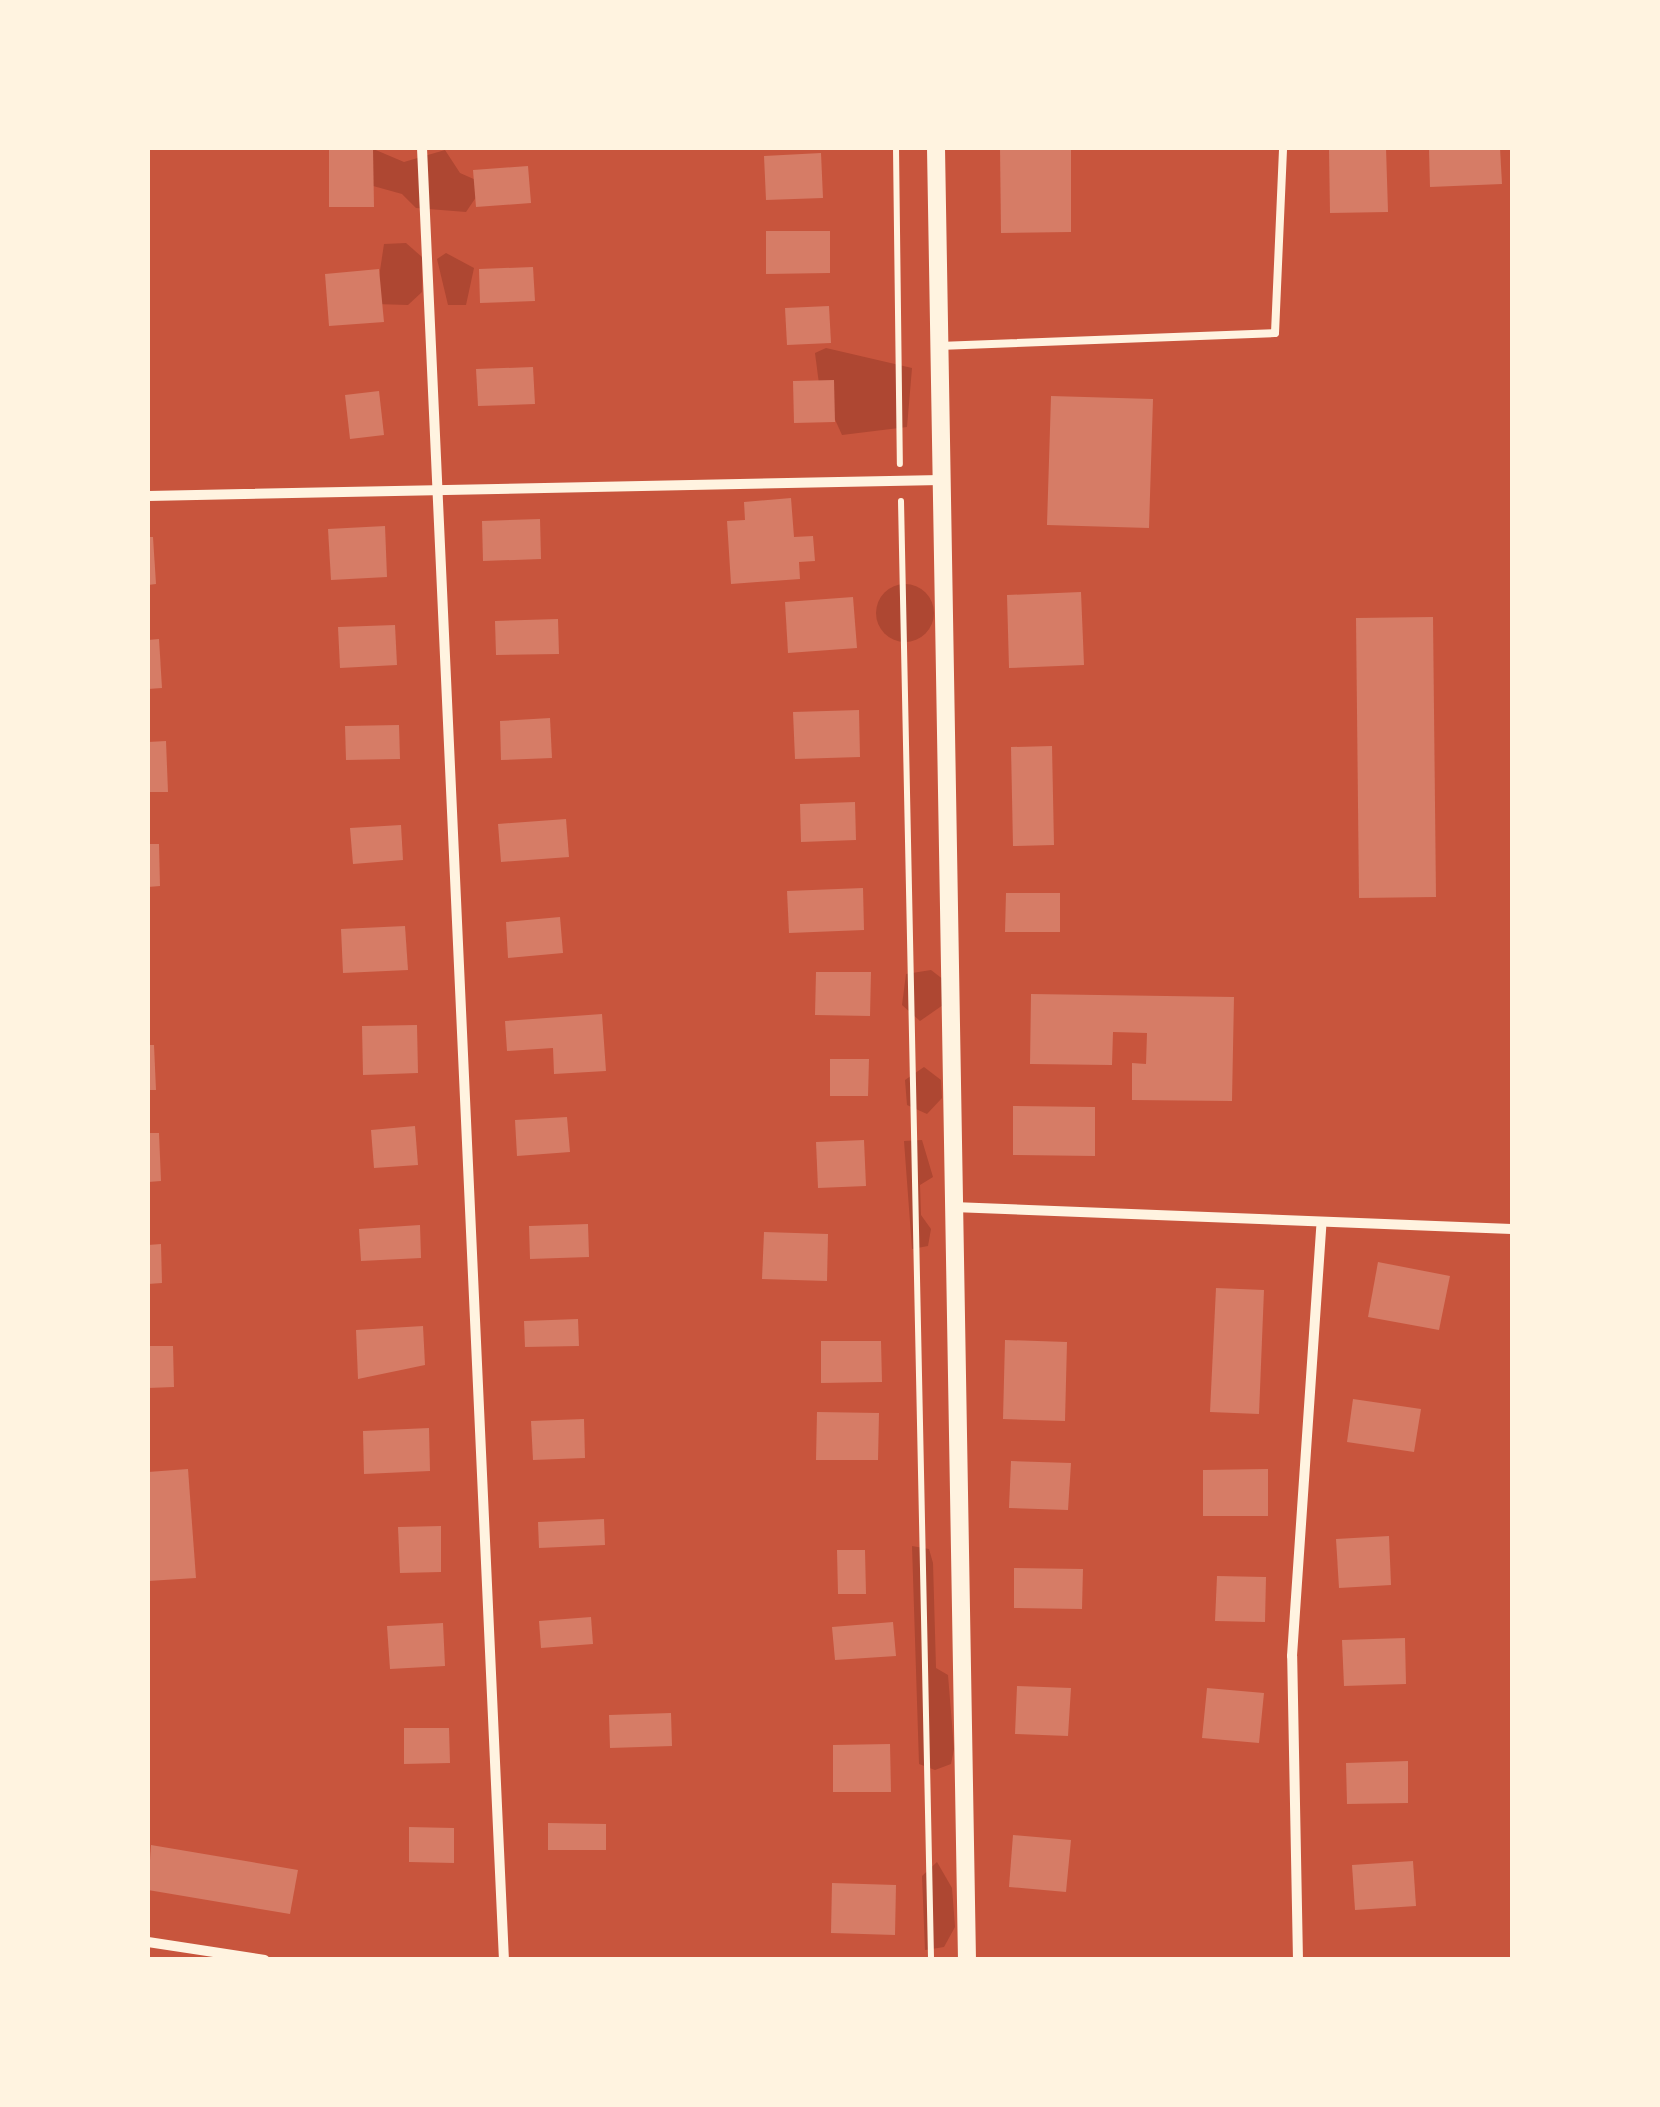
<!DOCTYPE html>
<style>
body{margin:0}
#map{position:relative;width:1660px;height:2107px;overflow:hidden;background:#c8553d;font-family:Overpass,sans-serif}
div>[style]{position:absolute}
.green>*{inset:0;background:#ae4732}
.round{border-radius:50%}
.building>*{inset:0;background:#d67c66}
.path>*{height:6px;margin:-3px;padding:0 3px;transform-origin:3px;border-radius:3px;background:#fff3e0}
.service>*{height:8px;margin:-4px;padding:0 4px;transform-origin:4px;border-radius:4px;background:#fff3e0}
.minor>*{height:10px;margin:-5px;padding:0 5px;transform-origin:5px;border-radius:5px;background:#fff3e0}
.tertiary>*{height:18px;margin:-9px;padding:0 9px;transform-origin:9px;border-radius:9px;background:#fff3e0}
span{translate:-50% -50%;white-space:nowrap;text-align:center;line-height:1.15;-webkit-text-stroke:10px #fff3e0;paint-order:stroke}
.frame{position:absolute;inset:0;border:150px solid #fff3e0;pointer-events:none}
</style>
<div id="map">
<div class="green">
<div style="clip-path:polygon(371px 148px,404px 162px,445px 150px,460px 173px,485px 184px,466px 212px,416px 208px,402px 194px,366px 184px)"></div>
<div style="clip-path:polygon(406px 243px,422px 257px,422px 292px,408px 305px,375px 304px,384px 244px)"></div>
<div style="clip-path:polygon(446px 253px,474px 268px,466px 305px,448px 305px,437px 259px)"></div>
<div style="clip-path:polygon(826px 348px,912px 368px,907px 427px,842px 435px,819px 384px,815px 353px)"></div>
<div class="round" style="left:876px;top:584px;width:58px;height:58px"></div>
<div style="clip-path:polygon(931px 970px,944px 980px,943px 1005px,920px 1021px,902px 1005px,906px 974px)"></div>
<div style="clip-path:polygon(924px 1067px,941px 1080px,942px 1098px,927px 1114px,907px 1105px,905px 1080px)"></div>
<div style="clip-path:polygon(922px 1140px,933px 1177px,920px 1185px,921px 1215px,931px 1229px,928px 1246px,912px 1249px,904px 1141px)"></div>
<div style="clip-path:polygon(912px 1546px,929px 1549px,933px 1563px,936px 1668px,948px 1675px,954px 1749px,951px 1764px,935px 1770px,919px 1764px)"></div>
<div style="clip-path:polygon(937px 1862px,952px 1888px,955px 1927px,944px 1947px,925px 1950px,922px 1876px)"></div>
</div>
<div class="building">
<div style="clip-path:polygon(329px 148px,373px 148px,374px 207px,329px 207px)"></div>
<div style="clip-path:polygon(1000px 148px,1071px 148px,1071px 232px,1001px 233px)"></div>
<div style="clip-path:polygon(1329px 148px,1386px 148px,1388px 212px,1330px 213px)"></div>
<div style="clip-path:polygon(1429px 148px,1500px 148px,1502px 184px,1430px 187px)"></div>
<div style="clip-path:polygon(821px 153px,823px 198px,766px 200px,764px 156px)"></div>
<div style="clip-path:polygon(528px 166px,531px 203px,476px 207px,473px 170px)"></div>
<div style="clip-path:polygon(766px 231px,830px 231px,830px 273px,766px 274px)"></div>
<div style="clip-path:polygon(533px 267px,535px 301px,480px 303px,479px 269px)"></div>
<div style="clip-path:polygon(379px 269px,384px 322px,329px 326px,325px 274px)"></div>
<div style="clip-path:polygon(829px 306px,831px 343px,787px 345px,785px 308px)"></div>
<div style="clip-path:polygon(533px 367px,535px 404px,478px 406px,476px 369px)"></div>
<div style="clip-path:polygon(834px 380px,835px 422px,794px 423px,793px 381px)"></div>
<div style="clip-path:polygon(379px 391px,384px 435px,350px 439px,345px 395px)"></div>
<div style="clip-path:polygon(1051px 396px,1153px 399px,1149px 528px,1047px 525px)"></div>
<div style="clip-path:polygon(791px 498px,794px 537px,813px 536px,815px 561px,799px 562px,800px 579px,731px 584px,727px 521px,745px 520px,744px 502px)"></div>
<div style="clip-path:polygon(540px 519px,541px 559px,483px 561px,482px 521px)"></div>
<div style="clip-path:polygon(385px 526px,387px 577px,331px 580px,328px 529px)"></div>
<div style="clip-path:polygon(148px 537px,153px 537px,156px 584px,148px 585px)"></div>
<div style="clip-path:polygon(1081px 592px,1084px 665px,1009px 668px,1007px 595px)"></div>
<div style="clip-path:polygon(853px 597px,857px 648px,788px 653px,785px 602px)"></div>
<div style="clip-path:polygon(1433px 617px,1436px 897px,1359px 898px,1356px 618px)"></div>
<div style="clip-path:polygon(558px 619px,559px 654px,496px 655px,495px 621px)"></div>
<div style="clip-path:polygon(395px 625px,397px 665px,340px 668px,338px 627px)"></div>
<div style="clip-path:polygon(159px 639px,162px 688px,148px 689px,148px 640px)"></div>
<div style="clip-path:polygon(859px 710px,860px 757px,795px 759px,793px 712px)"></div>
<div style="clip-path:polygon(550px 718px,552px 758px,501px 760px,500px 721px)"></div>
<div style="clip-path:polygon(399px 725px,400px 759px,346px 760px,345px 726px)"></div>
<div style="clip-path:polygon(166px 741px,168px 792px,148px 792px,148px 742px)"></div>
<div style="clip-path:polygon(1052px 746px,1054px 845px,1013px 846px,1011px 747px)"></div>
<div style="clip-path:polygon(855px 802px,856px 840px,801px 842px,800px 804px)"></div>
<div style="clip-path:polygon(566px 819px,569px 857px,501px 862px,498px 824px)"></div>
<div style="clip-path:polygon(401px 825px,403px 860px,353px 864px,350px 828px)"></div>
<div style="clip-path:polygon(148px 844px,159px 844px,160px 886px,148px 887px)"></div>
<div style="clip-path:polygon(863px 888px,864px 930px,789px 933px,787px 891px)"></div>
<div style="clip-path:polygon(1006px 893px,1060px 893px,1060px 932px,1005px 932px)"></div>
<div style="clip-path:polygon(560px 917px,563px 953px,508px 958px,506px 922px)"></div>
<div style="clip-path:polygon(405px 926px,408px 970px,343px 973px,341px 929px)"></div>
<div style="clip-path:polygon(816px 972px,871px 972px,870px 1016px,815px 1015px)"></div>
<div style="clip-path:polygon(1031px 994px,1234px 997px,1232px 1101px,1132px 1100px,1132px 1063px,1146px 1064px,1147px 1033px,1113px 1032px,1112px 1065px,1030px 1064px)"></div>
<div style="clip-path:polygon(602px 1014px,606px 1071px,554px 1074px,553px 1048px,507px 1051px,505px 1021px)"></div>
<div style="clip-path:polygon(417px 1025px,418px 1073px,363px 1075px,362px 1026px)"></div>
<div style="clip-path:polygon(148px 1045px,154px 1045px,156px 1090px,148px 1090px)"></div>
<div style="clip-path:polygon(830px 1059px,869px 1059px,868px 1096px,830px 1096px)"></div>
<div style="clip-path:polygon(1013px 1106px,1095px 1107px,1095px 1156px,1013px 1155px)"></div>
<div style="clip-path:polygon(567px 1117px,570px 1152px,517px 1156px,515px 1120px)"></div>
<div style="clip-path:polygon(415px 1126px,418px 1165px,374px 1168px,371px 1130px)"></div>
<div style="clip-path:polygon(148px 1133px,159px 1133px,161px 1181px,148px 1182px)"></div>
<div style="clip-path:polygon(864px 1140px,866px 1186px,818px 1188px,816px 1142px)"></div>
<div style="clip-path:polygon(588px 1224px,589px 1257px,530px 1259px,529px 1226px)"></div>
<div style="clip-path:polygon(420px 1225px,421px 1258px,361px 1261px,359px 1229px)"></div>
<div style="clip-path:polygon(764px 1232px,828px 1234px,827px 1281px,762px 1279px)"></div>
<div style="clip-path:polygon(161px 1244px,162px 1283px,148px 1284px,148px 1245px)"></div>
<div style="clip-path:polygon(1378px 1262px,1450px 1276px,1439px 1330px,1368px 1317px)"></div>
<div style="clip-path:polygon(1216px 1288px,1264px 1290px,1259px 1414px,1210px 1412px)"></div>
<div style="clip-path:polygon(578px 1319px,579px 1346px,525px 1347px,524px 1321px)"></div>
<div style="clip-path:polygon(423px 1326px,425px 1365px,358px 1379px,356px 1330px)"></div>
<div style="clip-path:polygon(1005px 1340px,1067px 1342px,1065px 1421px,1003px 1419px)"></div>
<div style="clip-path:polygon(821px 1341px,881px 1341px,882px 1382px,821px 1383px)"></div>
<div style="clip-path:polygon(148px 1346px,173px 1346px,174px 1387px,148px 1388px)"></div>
<div style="clip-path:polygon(1353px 1399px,1421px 1409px,1414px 1452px,1347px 1442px)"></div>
<div style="clip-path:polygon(817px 1412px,879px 1413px,878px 1460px,816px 1460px)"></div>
<div style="clip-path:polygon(584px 1419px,585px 1458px,533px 1460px,531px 1421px)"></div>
<div style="clip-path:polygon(429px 1428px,430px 1471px,364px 1474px,363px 1431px)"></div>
<div style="clip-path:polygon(1011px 1461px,1071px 1463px,1068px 1510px,1009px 1508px)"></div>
<div style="clip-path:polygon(188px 1469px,196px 1578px,148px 1581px,148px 1472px)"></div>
<div style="clip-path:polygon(1268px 1469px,1268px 1516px,1203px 1516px,1203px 1470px)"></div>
<div style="clip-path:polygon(604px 1519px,605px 1545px,539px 1548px,538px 1522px)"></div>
<div style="clip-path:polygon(441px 1526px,441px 1572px,400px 1573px,398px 1527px)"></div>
<div style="clip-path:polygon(1389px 1536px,1391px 1585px,1339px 1588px,1336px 1539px)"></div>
<div style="clip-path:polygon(837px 1550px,865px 1550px,866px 1594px,838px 1594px)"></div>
<div style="clip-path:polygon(1014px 1568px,1083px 1569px,1082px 1609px,1014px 1608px)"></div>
<div style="clip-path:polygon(1217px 1576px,1266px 1577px,1265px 1622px,1215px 1621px)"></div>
<div style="clip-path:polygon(591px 1617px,593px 1644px,541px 1648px,539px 1621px)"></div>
<div style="clip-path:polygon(893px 1622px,896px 1656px,835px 1660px,832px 1627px)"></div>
<div style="clip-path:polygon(443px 1623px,445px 1666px,390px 1669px,387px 1626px)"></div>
<div style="clip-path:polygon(1405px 1638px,1406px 1684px,1344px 1686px,1342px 1640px)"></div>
<div style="clip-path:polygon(1017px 1686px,1071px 1688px,1068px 1736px,1015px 1734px)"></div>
<div style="clip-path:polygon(1207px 1688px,1264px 1693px,1259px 1743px,1202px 1738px)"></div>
<div style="clip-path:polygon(671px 1713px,672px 1746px,610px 1748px,609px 1715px)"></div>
<div style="clip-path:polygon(404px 1728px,449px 1728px,450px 1763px,404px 1764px)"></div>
<div style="clip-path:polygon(890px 1744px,891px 1792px,833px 1792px,833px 1745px)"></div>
<div style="clip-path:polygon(1408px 1761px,1408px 1803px,1347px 1804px,1346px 1763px)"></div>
<div style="clip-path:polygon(548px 1823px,606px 1824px,606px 1850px,548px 1850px)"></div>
<div style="clip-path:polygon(409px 1827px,454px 1828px,454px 1863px,409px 1862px)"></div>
<div style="clip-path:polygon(1013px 1835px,1071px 1840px,1066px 1892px,1009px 1887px)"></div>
<div style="clip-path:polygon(151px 1845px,298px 1870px,290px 1914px,148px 1890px)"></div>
<div style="clip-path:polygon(1413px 1861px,1416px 1906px,1355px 1910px,1352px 1865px)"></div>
<div style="clip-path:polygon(832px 1883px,896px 1885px,895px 1935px,831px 1933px)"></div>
</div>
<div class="path">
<div style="left:896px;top:148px;width:316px;rotate:89.3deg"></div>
<div style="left:901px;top:501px;width:1459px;rotate:88.82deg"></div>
</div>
<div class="service">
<div style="left:939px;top:346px;width:336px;rotate:-2.2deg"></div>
<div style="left:1275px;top:333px;width:185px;rotate:-87.5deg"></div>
</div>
<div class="minor">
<div style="left:422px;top:148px;width:1814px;rotate:87.41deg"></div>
<div style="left:148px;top:496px;width:793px;rotate:-1.16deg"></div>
<div style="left:953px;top:1207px;width:559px;rotate:2.25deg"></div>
<div style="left:148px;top:1942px;width:118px;rotate:8.7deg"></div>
<div style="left:1298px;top:1960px;width:304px;rotate:-91.1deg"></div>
<div style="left:1292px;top:1656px;width:430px;rotate:-86.1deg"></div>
</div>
<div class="tertiary">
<div style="left:936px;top:148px;width:1812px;rotate:89.02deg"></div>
</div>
<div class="frame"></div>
</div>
